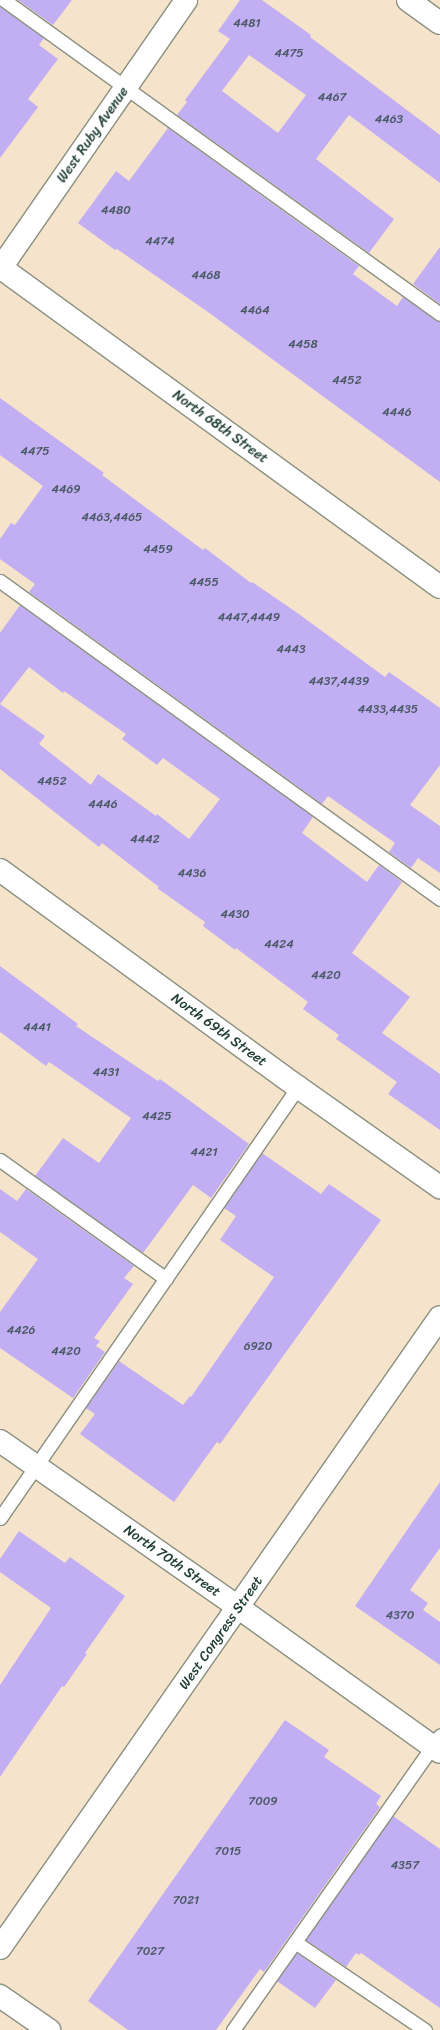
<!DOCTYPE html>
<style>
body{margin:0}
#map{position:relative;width:440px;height:2030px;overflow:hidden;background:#f5e4cb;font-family:Sriracha,sans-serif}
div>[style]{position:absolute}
.building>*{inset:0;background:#c2aef2}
.roads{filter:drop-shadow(1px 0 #8a9080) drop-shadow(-1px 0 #8a9080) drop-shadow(0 1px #8a9080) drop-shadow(0 -1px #8a9080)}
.service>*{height:13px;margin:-6.5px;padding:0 6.5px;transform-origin:6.5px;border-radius:6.5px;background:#fff}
.minor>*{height:22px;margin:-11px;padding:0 11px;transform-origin:11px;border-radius:11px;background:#fff}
.tertiary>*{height:22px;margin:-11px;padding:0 11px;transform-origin:11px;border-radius:11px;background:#fff}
span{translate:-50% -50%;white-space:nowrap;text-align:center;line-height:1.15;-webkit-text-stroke:4px #fff;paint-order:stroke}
.number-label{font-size:12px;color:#485964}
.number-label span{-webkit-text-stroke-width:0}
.street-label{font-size:14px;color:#1f3d34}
</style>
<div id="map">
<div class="building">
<div style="clip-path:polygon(18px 0,72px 0,53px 25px)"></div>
<div style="clip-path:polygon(evenodd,240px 0,262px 0,311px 35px,310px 37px,440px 135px,440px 183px,349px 115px,316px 159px,394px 219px,369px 253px,177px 115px,187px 102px,185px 100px,230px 39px,218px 31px,240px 0,249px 55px,306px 95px,278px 133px,222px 91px,249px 55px)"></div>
<div style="clip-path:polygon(0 7px,44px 38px,39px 45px,58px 59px,28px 99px,38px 107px,0 158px)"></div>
<div style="clip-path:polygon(168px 128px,359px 266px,353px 274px,397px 306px,403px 297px,435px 320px,440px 322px,440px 482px,208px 312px,117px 249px,115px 250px,78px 223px,116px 171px,129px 181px)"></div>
<div style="clip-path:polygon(440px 247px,440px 304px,413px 284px)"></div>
<div style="clip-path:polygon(0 398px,104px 473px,102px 475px,203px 550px,205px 548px,251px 583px,252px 582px,296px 612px,385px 677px,389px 672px,440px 708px,440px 765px,410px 805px,440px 826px,440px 873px,418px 858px,411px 868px,389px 852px,395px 843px,328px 796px,322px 804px,29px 592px,35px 584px,0 559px,0 539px,11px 523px,15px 525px,43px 486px,0 455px)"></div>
<div style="clip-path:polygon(evenodd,20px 605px,313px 817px,302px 833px,367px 882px,379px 865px,402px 882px,352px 953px,410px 997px,382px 1033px,440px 1074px,440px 1130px,388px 1094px,397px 1082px,336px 1039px,339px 1035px,303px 1009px,308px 1002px,236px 948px,235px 950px,203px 926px,205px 922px,157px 888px,159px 887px,102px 843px,99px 847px,0 769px,0 633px,20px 605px,29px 667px,63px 693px,64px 691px,126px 734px,122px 739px,157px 765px,163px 758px,220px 799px,189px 839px,157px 814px,156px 816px,98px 774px,91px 785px,39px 744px,45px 736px,0 704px,29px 667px)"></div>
<div style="clip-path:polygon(0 966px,78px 1024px,76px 1026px,158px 1081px,160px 1079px,249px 1144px,211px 1198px,193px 1185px,143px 1253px,35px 1176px,63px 1138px,99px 1163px,131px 1118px,49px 1062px,46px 1066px,0 1032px)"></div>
<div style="clip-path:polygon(262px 1153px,321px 1194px,329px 1184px,381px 1220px,220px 1444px,217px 1442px,174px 1502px,80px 1434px,95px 1414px,86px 1408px,119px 1361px,183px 1405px,190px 1396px,191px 1397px,274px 1277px,220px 1240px,236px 1216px,224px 1208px)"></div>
<div style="clip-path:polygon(0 1189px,17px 1201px,26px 1189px,134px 1266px,124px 1278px,133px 1284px,94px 1338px,100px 1341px,96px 1346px,105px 1352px,73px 1398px,0 1348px,0 1312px,38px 1259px,0 1232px)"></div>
<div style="clip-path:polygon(440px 1482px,440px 1548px,410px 1590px,428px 1603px,423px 1610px,440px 1622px,440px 1665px,355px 1606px)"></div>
<div style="clip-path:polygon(19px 1531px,65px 1563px,70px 1557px,125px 1596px,85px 1653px,87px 1654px,64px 1687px,62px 1686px,0 1777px,0 1685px,51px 1608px,0 1572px,0 1559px)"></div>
<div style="clip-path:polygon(285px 1720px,329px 1750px,324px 1757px,381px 1796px,376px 1804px,380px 1807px,264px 1972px,260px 1969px,216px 2030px,128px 2030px,88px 2001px)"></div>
<div style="clip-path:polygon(393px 1816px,440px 1849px,440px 2008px,361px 1953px,359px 1955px,356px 1953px,346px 1967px,306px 1940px)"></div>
<div style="clip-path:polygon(297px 1953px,336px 1980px,315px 2008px,277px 1981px)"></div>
</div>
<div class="roads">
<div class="service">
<div style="left:4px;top:0;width:537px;rotate:35.76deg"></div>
<div style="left:0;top:581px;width:543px;rotate:35.86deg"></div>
<div style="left:0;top:1160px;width:204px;rotate:35.6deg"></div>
<div style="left:0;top:1518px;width:524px;rotate:-55.34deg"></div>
<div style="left:295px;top:1942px;width:157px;rotate:34.1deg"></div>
<div style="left:233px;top:2030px;width:360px;rotate:-54.9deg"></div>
</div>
<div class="minor">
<div style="left:408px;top:0;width:39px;rotate:36deg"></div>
<div style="left:0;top:269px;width:327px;rotate:-55.3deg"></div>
<div style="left:0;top:870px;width:369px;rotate:36.1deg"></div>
<div style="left:298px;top:1087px;width:174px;rotate:35.2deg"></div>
<div style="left:0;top:1441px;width:292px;rotate:34.9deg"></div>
<div style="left:239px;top:1608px;width:247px;rotate:35.6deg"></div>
<div style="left:0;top:1996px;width:60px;rotate:34.8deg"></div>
</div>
<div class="tertiary">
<div style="left:0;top:267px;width:544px;rotate:36.03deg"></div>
<div style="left:0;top:1948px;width:769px;rotate:-55.11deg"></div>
</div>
</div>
<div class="number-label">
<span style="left:247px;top:24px">4481</span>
<span style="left:289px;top:54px">4475</span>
<span style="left:332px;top:98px">4467</span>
<span style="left:389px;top:120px">4463</span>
<span style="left:116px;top:211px">4480</span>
<span style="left:160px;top:242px">4474</span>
<span style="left:206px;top:276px">4468</span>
<span style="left:255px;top:311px">4464</span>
<span style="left:303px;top:345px">4458</span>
<span style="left:347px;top:381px">4452</span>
<span style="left:397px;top:413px">4446</span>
<span style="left:35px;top:452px">4475</span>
<span style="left:66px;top:490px">4469</span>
<span style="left:112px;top:518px">4463,4465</span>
<span style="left:158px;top:550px">4459</span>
<span style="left:204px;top:583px">4455</span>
<span style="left:249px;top:618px">4447,4449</span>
<span style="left:291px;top:650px">4443</span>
<span style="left:339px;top:682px">4437,4439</span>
<span style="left:388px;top:710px">4433,4435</span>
<span style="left:52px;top:782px">4452</span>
<span style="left:103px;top:805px">4446</span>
<span style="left:145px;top:840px">4442</span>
<span style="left:192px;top:874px">4436</span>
<span style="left:235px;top:915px">4430</span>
<span style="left:279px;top:945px">4424</span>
<span style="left:326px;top:976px">4420</span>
<span style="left:37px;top:1028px">4441</span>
<span style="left:106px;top:1073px">4431</span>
<span style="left:157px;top:1117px">4425</span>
<span style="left:204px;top:1153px">4421</span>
<span style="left:21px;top:1331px">4426</span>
<span style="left:258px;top:1347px">6920</span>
<span style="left:66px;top:1352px">4420</span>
<span style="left:400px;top:1616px">4370</span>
<span style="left:263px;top:1802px">7009</span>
<span style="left:228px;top:1852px">7015</span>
<span style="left:405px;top:1866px">4357</span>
<span style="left:186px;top:1901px">7021</span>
<span style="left:150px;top:1952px">7027</span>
</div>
<div class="street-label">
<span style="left:93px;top:135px;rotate:-55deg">West Ruby Avenue</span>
<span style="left:220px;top:427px;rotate:36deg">North 68th Street</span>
<span style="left:219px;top:1030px;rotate:36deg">North 69th Street</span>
<span style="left:172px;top:1561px;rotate:35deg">North 70th Street</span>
<span style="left:221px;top:1633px;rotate:-55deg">West Congress Street</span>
</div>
</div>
